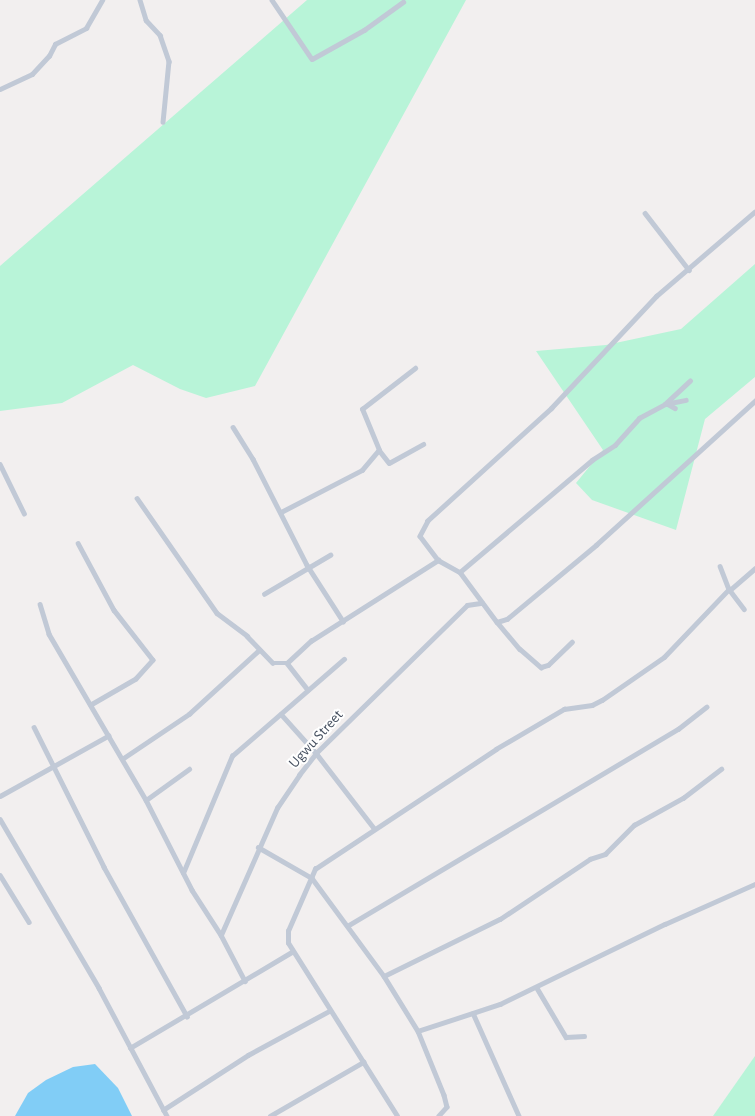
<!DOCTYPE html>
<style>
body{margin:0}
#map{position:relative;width:755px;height:1116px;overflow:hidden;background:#f2efef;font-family:"Alegreya Sans",sans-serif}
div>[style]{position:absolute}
.green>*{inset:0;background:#b8f4d8}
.water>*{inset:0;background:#81cdf6}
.minor>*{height:4.5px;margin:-2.25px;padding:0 2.25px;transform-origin:2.25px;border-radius:2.25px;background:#c1c9d6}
span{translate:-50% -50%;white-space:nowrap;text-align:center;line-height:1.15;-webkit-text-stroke:4px #fff;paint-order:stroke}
.street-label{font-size:15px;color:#454f5f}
</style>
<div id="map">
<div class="green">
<div style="clip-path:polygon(307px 0,466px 0,255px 386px,206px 398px,180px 389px,133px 365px,62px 403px,0 411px,0 266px)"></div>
<div style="clip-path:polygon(755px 264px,755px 377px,705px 419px,676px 530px,592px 500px,576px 483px,603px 450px,536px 351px,606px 345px,681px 329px)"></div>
<div style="clip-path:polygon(755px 1056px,755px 1116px,713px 1116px)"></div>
</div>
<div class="water">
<div style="clip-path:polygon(95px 1064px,118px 1088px,132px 1116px,15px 1116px,28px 1093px,46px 1080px,73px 1067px)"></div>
</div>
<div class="minor">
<div style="left:140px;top:0;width:21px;rotate:73deg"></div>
<div style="left:146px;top:20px;width:21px;rotate:47deg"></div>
<div style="left:160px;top:35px;width:28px;rotate:71deg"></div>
<div style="left:169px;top:61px;width:61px;rotate:95.6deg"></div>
<div style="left:272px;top:0;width:71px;rotate:55.9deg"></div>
<div style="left:312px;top:59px;width:60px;rotate:-29.1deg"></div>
<div style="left:364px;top:30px;width:48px;rotate:-35.7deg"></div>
<div style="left:0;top:89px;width:35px;rotate:-25deg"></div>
<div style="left:32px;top:74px;width:25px;rotate:-47deg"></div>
<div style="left:49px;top:56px;width:13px;rotate:-63deg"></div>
<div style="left:55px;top:44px;width:35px;rotate:-27deg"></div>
<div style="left:86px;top:28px;width:32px;rotate:-60deg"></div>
<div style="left:755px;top:212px;width:129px;rotate:139.4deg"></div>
<div style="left:657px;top:296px;width:154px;rotate:133.2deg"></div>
<div style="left:552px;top:408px;width:168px;rotate:137.7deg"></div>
<div style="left:428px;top:521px;width:17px;rotate:118deg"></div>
<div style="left:420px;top:536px;width:30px;rotate:53deg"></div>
<div style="left:438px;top:560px;width:25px;rotate:29deg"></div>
<div style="left:460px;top:572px;width:62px;rotate:53.5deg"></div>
<div style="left:497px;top:622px;width:10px;rotate:-17deg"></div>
<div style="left:507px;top:619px;width:116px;rotate:-39.7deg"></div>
<div style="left:596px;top:545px;width:215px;rotate:-42.2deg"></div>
<div style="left:645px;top:213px;width:72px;rotate:52.3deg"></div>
<div style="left:665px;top:404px;width:21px;rotate:-11deg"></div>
<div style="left:668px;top:404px;width:8px;rotate:30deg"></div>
<div style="left:233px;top:427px;width:38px;rotate:58deg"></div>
<div style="left:253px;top:459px;width:119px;rotate:63deg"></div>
<div style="left:307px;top:565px;width:67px;rotate:57.3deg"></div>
<div style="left:379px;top:450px;width:16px;rotate:52deg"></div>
<div style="left:389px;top:463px;width:39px;rotate:-29deg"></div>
<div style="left:0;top:464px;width:55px;rotate:63.9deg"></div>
<div style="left:137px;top:498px;width:140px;rotate:55.2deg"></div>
<div style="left:217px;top:613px;width:38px;rotate:37deg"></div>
<div style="left:247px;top:636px;width:37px;rotate:46deg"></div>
<div style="left:273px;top:663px;width:14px"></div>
<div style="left:287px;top:663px;width:34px;rotate:52deg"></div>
<div style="left:281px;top:512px;width:91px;rotate:-27.4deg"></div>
<div style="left:362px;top:470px;width:26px;rotate:-50deg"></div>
<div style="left:379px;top:450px;width:44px;rotate:-112.5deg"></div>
<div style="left:362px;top:409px;width:67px;rotate:-37.7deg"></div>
<div style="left:78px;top:543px;width:76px;rotate:61.8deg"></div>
<div style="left:114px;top:610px;width:63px;rotate:52deg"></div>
<div style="left:153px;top:660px;width:25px;rotate:132deg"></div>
<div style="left:136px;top:679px;width:52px;rotate:150deg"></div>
<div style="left:720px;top:566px;width:25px;rotate:69deg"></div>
<div style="left:729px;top:589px;width:25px;rotate:53deg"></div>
<div style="left:460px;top:572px;width:173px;rotate:-40.3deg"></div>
<div style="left:592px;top:460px;width:27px;rotate:-33deg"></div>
<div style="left:615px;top:445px;width:36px;rotate:-48deg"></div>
<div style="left:639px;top:418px;width:30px;rotate:-28deg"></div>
<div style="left:665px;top:404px;width:34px;rotate:-43deg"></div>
<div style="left:730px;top:590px;width:33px;rotate:-41deg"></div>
<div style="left:264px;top:594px;width:77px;rotate:-30.6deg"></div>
<div style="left:40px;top:604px;width:31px;rotate:73deg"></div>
<div style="left:49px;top:634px;width:192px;rotate:59.7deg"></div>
<div style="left:146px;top:800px;width:101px;rotate:62.9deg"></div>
<div style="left:192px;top:890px;width:54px;rotate:57.2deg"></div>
<div style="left:221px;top:935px;width:52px;rotate:62.4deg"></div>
<div style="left:497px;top:622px;width:35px;rotate:50deg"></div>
<div style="left:520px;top:649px;width:28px;rotate:41deg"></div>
<div style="left:541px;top:667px;width:7px;rotate:-16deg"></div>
<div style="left:548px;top:665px;width:33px;rotate:-44deg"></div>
<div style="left:287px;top:663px;width:33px;rotate:-43deg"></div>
<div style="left:311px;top:641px;width:151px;rotate:-32.5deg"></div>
<div style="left:281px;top:714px;width:52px;rotate:48.1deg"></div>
<div style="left:316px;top:753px;width:95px;rotate:52.3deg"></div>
<div style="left:34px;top:727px;width:157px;rotate:63.4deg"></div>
<div style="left:104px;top:867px;width:171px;rotate:60.9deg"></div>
<div style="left:122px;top:759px;width:81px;rotate:-33.9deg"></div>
<div style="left:189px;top:714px;width:95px;rotate:-42.4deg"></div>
<div style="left:0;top:796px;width:124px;rotate:-29.1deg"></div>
<div style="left:146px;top:800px;width:53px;rotate:-35.8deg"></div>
<div style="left:0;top:819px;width:196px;rotate:59.6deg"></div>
<div style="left:99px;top:988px;width:145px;rotate:62deg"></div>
<div style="left:258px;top:847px;width:62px;rotate:29.9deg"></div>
<div style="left:312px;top:878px;width:122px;rotate:53.7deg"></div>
<div style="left:384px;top:976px;width:65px;rotate:58.3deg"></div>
<div style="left:418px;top:1031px;width:69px;rotate:67.9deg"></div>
<div style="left:444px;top:1095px;width:12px;rotate:76deg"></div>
<div style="left:447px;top:1107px;width:12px;rotate:132deg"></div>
<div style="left:183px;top:873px;width:127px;rotate:-67.3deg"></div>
<div style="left:232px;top:756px;width:148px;rotate:-40.9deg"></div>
<div style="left:0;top:875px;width:55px;rotate:58.3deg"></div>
<div style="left:349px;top:925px;width:383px;rotate:-30.8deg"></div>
<div style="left:678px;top:729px;width:36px;rotate:-38deg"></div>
<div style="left:221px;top:935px;width:139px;rotate:-66.2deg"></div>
<div style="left:277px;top:808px;width:40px;rotate:-56deg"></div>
<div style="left:299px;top:775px;width:28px;rotate:-52deg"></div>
<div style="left:316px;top:753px;width:211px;rotate:-44.4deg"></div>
<div style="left:467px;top:605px;width:15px;rotate:-8deg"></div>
<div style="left:384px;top:976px;width:129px;rotate:-26.2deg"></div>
<div style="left:500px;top:919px;width:108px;rotate:-33.7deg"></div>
<div style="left:590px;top:859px;width:16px;rotate:-18deg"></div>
<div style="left:605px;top:854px;width:41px;rotate:-45deg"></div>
<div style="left:634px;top:825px;width:56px;rotate:-28.9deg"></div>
<div style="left:683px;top:798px;width:48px;rotate:-37.3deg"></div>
<div style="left:537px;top:988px;width:57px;rotate:59.4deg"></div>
<div style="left:566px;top:1037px;width:18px;rotate:-3deg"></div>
<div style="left:473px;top:1013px;width:113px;rotate:65.9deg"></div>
<div style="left:418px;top:1031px;width:86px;rotate:-18.2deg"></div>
<div style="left:500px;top:1004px;width:183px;rotate:-25.9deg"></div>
<div style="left:665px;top:924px;width:98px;rotate:-24deg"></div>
<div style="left:130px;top:1048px;width:188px;rotate:-30.7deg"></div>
<div style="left:163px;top:1110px;width:101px;rotate:-32.9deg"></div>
<div style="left:248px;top:1055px;width:92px;rotate:-28.5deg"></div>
<div style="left:270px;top:1116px;width:108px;rotate:-30.1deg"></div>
<div style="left:397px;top:1116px;width:204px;rotate:-122.2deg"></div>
<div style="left:288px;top:943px;width:12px;rotate:-90deg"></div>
<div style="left:288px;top:931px;width:68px;rotate:-66.5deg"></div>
<div style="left:315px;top:869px;width:217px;rotate:-33.5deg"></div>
<div style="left:496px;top:749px;width:79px;rotate:-30.5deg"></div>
<div style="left:564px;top:709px;width:28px;rotate:-8deg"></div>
<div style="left:592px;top:705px;width:11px;rotate:-27deg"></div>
<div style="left:602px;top:700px;width:75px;rotate:-34.7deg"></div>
<div style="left:664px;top:657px;width:94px;rotate:-46.3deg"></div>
</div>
<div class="street-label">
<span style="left:316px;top:739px;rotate:-48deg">Ugwu Street</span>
</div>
</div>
